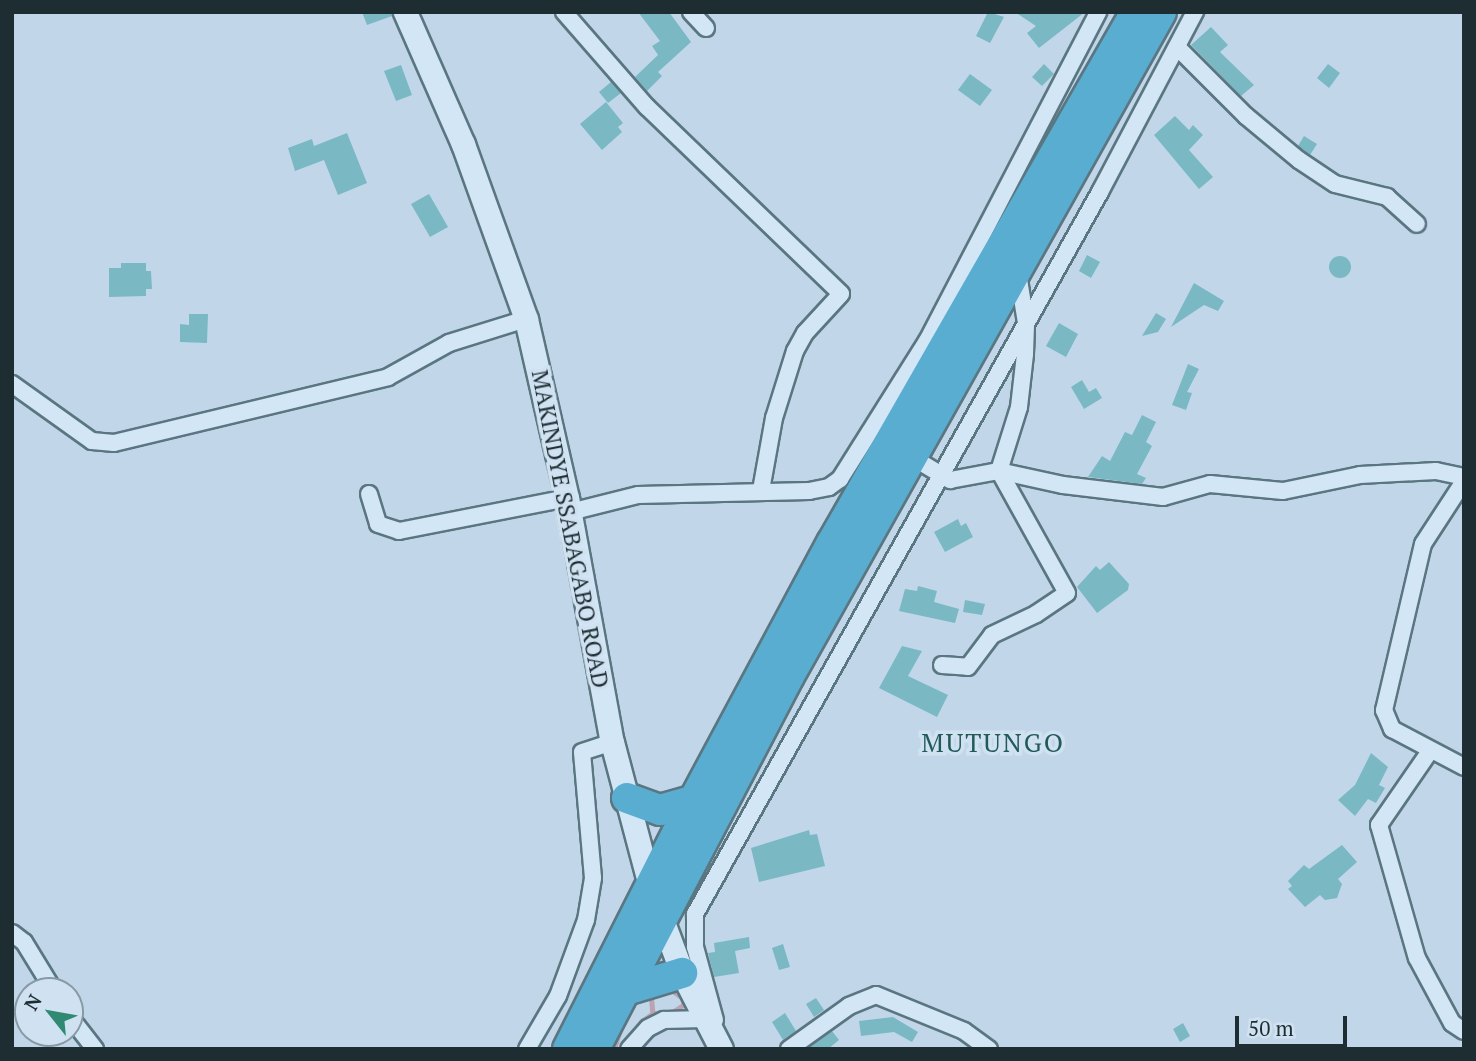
<!DOCTYPE html>
<style>
body{margin:0}
#map{position:relative;width:1476px;height:1061px;overflow:hidden;background:#c1d7e9;font-family:"PT Serif",serif}
div>[style]{position:absolute}
.stream>*{height:4.5px;margin:-2.25px;padding:0 2.25px;transform-origin:2.25px;border-radius:2.25px;background:#bca3b1}
.building>*{inset:0;background:#7ab8c4}
.round{border-radius:50%}
.roads{filter:drop-shadow(2px 0 #5a7681) drop-shadow(-2px 0 #5a7681) drop-shadow(0 2px #5a7681) drop-shadow(0 -2px #5a7681)}
.street>*{height:16px;margin:-8px;padding:0 8px;transform-origin:8px;border-radius:8px;background:#d3e6f5}
.secondary>*{height:23px;margin:-11.5px;padding:0 11.5px;transform-origin:11.5px;border-radius:11.5px;background:#d3e6f5}
.highway>*{height:30px;margin:-15px;padding:0 15px;transform-origin:15px;border-radius:15px;background:#59add1}
span{translate:-50% -50%;white-space:nowrap;text-align:center;line-height:1.15;-webkit-text-stroke:7px #d0e2f1;paint-order:stroke}
.street-label{font-size:23px;color:#1d2d32}
.quarter-label{font-size:26px;color:#215a57;letter-spacing:2px}
.frame{position:absolute;inset:0;border:14px solid #1d2d32;pointer-events:none}
.north{position:absolute;left:14px;top:977px;width:70px;height:70px;box-sizing:border-box;background:#d0e2f1;border:2px solid #889aa5;border-radius:50%;rotate:301deg;font-size:19px;font-weight:700;line-height:28px;text-align:center;color:#1d2d32}
.north::after{content:'';display:block;margin:auto;width:24px;height:32px;background:#308a72;clip-path:polygon(50% 0,100% 100%,50% 72%,0 100%)}
.scale{position:absolute;left:1235px;top:1016px;width:112px;height:32px;box-sizing:border-box;border:4px solid #1d2d32;border-top:0;padding-left:9px;font-size:21px;line-height:24px;white-space:nowrap;color:#1d2d32;-webkit-text-stroke:5px #d0e2f1;paint-order:stroke}
</style>
<div id="map">
<div class="stream">
<div style="left:669px;top:988px;width:17px;rotate:36deg"></div>
<div style="left:683px;top:998px;width:7px;rotate:82deg"></div>
<div style="left:684px;top:1005px;width:14px;rotate:146deg"></div>
<div style="left:651px;top:992px;width:21px;rotate:85deg"></div>
<div style="left:623px;top:1045px;width:31px;rotate:-52deg"></div>
<div style="left:642px;top:1021px;width:14px;rotate:-36deg"></div>
<div style="left:653px;top:1013px;width:10px;rotate:6deg"></div>
<div style="left:614px;top:1049px;width:21px;rotate:-73deg"></div>
</div>
<div class="building">
<div style="clip-path:polygon(362px 12px,391px 12px,392px 16px,367px 25px)"></div>
<div style="clip-path:polygon(638px 12px,669px 12px,691px 42px,658px 72px,662px 76px,647px 91px,635px 77px,658px 55px,652px 46px,660px 41px)"></div>
<div style="clip-path:polygon(988px 12px,1004px 17px,990px 43px,976px 36px)"></div>
<div style="clip-path:polygon(1015px 12px,1085px 12px,1039px 48px,1027px 33px,1036px 26px)"></div>
<div style="clip-path:polygon(1211px 27px,1228px 45px,1220px 52px,1254px 85px,1241px 96px,1191px 45px)"></div>
<div style="clip-path:polygon(1044px 64px,1054px 74px,1042px 86px,1032px 77px)"></div>
<div style="clip-path:polygon(1328px 64px,1340px 73px,1329px 88px,1317px 78px)"></div>
<div style="clip-path:polygon(401px 65px,412px 95px,396px 101px,384px 71px)"></div>
<div style="clip-path:polygon(970px 74px,992px 90px,980px 106px,958px 90px)"></div>
<div style="clip-path:polygon(611px 82px,621px 93px,608px 103px,599px 92px)"></div>
<div style="clip-path:polygon(606px 102px,623px 123px,618px 127px,622px 132px,602px 150px,580px 124px)"></div>
<div style="clip-path:polygon(1175px 116px,1189px 130px,1193px 125px,1203px 135px,1189px 150px,1213px 177px,1199px 189px,1154px 135px)"></div>
<div style="clip-path:polygon(347px 133px,367px 183px,338px 195px,324px 160px,295px 171px,288px 148px,312px 139px,314px 146px)"></div>
<div style="clip-path:polygon(1304px 136px,1317px 144px,1310px 155px,1298px 146px)"></div>
<div style="clip-path:polygon(429px 194px,448px 227px,430px 237px,411px 204px)"></div>
<div style="clip-path:polygon(1087px 255px,1100px 262px,1091px 278px,1079px 271px)"></div>
<div class="round" style="left:1329px;top:256px;width:22px;height:22px"></div>
<div style="clip-path:polygon(121px 263px,146px 263px,146px 271px,151px 271px,152px 289px,146px 289px,146px 296px,109px 297px,109px 268px,121px 268px)"></div>
<div style="clip-path:polygon(1194px 283px,1224px 301px,1218px 311px,1204px 305px,1171px 327px)"></div>
<div style="clip-path:polygon(1156px 313px,1166px 319px,1158px 332px,1142px 336px)"></div>
<div style="clip-path:polygon(189px 314px,208px 314px,207px 343px,180px 342px,180px 324px,189px 325px)"></div>
<div style="clip-path:polygon(1059px 323px,1078px 334px,1066px 357px,1046px 346px)"></div>
<div style="clip-path:polygon(1188px 364px,1199px 369px,1187px 392px,1192px 393px,1186px 410px,1172px 405px)"></div>
<div style="clip-path:polygon(1082px 380px,1089px 392px,1096px 388px,1102px 398px,1084px 409px,1071px 387px)"></div>
<div style="clip-path:polygon(1142px 415px,1156px 422px,1146px 442px,1152px 446px,1137px 474px,1146px 478px,1142px 484px,1088px 477px,1102px 456px,1110px 461px,1125px 432px,1132px 435px)"></div>
<div style="clip-path:polygon(958px 519px,961px 526px,966px 523px,973px 537px,945px 552px,934px 532px)"></div>
<div style="clip-path:polygon(1109px 562px,1129px 584px,1128px 590px,1097px 613px,1077px 587px,1096px 566px,1100px 570px)"></div>
<div style="clip-path:polygon(918px 586px,937px 591px,934px 602px,959px 609px,955px 623px,899px 611px,905px 589px,917px 591px)"></div>
<div style="clip-path:polygon(965px 600px,985px 604px,982px 615px,963px 612px)"></div>
<div style="clip-path:polygon(902px 646px,922px 651px,908px 676px,948px 695px,937px 717px,879px 688px)"></div>
<div style="clip-path:polygon(1371px 753px,1388px 767px,1379px 785px,1385px 788px,1376px 803px,1368px 799px,1355px 816px,1338px 800px,1355px 785px)"></div>
<div style="clip-path:polygon(809px 830px,810px 835px,817px 834px,825px 866px,759px 882px,751px 848px)"></div>
<div style="clip-path:polygon(1342px 845px,1357px 862px,1338px 879px,1342px 884px,1337px 898px,1325px 900px,1320px 895px,1305px 907px,1288px 889px,1292px 886px,1288px 881px,1304px 865px,1309px 869px)"></div>
<div style="clip-path:polygon(749px 937px,750px 948px,735px 951px,739px 973px,714px 977px,708px 953px,715px 952px,714px 943px)"></div>
<div style="clip-path:polygon(783px 944px,790px 967px,779px 970px,772px 948px)"></div>
<div style="clip-path:polygon(816px 998px,824px 1010px,814px 1017px,806px 1004px)"></div>
<div style="clip-path:polygon(785px 1013px,796px 1031px,783px 1040px,772px 1022px)"></div>
<div style="clip-path:polygon(893px 1017px,918px 1032px,912px 1042px,894px 1032px,861px 1036px,859px 1021px)"></div>
<div style="clip-path:polygon(1183px 1023px,1190px 1036px,1180px 1042px,1173px 1029px)"></div>
<div style="clip-path:polygon(832px 1031px,839px 1040px,828px 1049px,807px 1049px)"></div>
</div>
<div class="roads">
<div class="street">
<div style="left:564px;top:12px;width:126px;rotate:48.9deg"></div>
<div style="left:647px;top:107px;width:269px;rotate:43.9deg"></div>
<div style="left:841px;top:294px;width:53px;rotate:132.7deg"></div>
<div style="left:805px;top:333px;width:21px;rotate:119deg"></div>
<div style="left:795px;top:351px;width:70px;rotate:107.4deg"></div>
<div style="left:774px;top:418px;width:73px;rotate:100.2deg"></div>
<div style="left:691px;top:12px;width:22px;rotate:47deg"></div>
<div style="left:1177px;top:47px;width:98px;rotate:45deg"></div>
<div style="left:1246px;top:116px;width:69px;rotate:39.7deg"></div>
<div style="left:1299px;top:160px;width:43px;rotate:33.7deg"></div>
<div style="left:1335px;top:184px;width:54px;rotate:14deg"></div>
<div style="left:1387px;top:197px;width:40px;rotate:42deg"></div>
<div style="left:12px;top:384px;width:98px;rotate:35.5deg"></div>
<div style="left:92px;top:441px;width:22px;rotate:5deg"></div>
<div style="left:114px;top:443px;width:282px;rotate:-13.5deg"></div>
<div style="left:388px;top:377px;width:70px;rotate:-29.1deg"></div>
<div style="left:449px;top:343px;width:81px;rotate:-17.3deg"></div>
<div style="left:910px;top:456px;width:47px;rotate:31deg"></div>
<div style="left:950px;top:480px;width:50px;rotate:-10.4deg"></div>
<div style="left:999px;top:471px;width:66px;rotate:12.3deg"></div>
<div style="left:1063px;top:485px;width:101px;rotate:6.8deg"></div>
<div style="left:1163px;top:497px;width:49px;rotate:-15.5deg"></div>
<div style="left:1210px;top:484px;width:73px;rotate:5.5deg"></div>
<div style="left:1283px;top:491px;width:79px;rotate:-11.7deg"></div>
<div style="left:1360px;top:475px;width:76px;rotate:-3deg"></div>
<div style="left:1436px;top:471px;width:29px;rotate:12deg"></div>
<div style="left:1464px;top:481px;width:75px;rotate:123.1deg"></div>
<div style="left:1423px;top:544px;width:171px;rotate:103.2deg"></div>
<div style="left:1384px;top:710px;width:21px;rotate:67deg"></div>
<div style="left:1392px;top:729px;width:81px;rotate:27.8deg"></div>
<div style="left:369px;top:494px;width:31px;rotate:73deg"></div>
<div style="left:378px;top:524px;width:22px;rotate:18deg"></div>
<div style="left:399px;top:531px;width:171px;rotate:-11.1deg"></div>
<div style="left:570px;top:512px;width:70px;rotate:-14deg"></div>
<div style="left:638px;top:495px;width:171px;rotate:-1.3deg"></div>
<div style="left:809px;top:491px;width:20px;rotate:-11deg"></div>
<div style="left:829px;top:487px;width:14px;rotate:-36deg"></div>
<div style="left:840px;top:479px;width:163px;rotate:-57.8deg"></div>
<div style="left:927px;top:341px;width:371px;rotate:-62.5deg"></div>
<div style="left:942px;top:665px;width:26px;rotate:4deg"></div>
<div style="left:968px;top:667px;width:40px;rotate:-53deg"></div>
<div style="left:992px;top:635px;width:49px;rotate:-25.5deg"></div>
<div style="left:1036px;top:614px;width:37px;rotate:-34deg"></div>
<div style="left:1067px;top:593px;width:140px;rotate:-119.1deg"></div>
<div style="left:999px;top:471px;width:67px;rotate:-72.6deg"></div>
<div style="left:1019px;top:407px;width:53px;rotate:-83.5deg"></div>
<div style="left:1025px;top:354px;width:31px;rotate:-88deg"></div>
<div style="left:1026px;top:323px;width:51px;rotate:-99.1deg"></div>
<div style="left:1430px;top:751px;width:90px;rotate:124.6deg"></div>
<div style="left:1379px;top:825px;width:138px;rotate:74.1deg"></div>
<div style="left:1417px;top:958px;width:74px;rotate:61.7deg"></div>
<div style="left:1452px;top:1023px;width:14px;rotate:34deg"></div>
<div style="left:12px;top:933px;width:15px;rotate:37deg"></div>
<div style="left:24px;top:942px;width:57px;rotate:58.5deg"></div>
<div style="left:70px;top:1017px;width:41px;rotate:52deg"></div>
<div style="left:715px;top:1020px;width:76px;rotate:-105.3deg"></div>
<div style="left:695px;top:947px;width:33px;rotate:-90deg"></div>
<div style="left:695px;top:914px;width:828px;rotate:-60.71deg"></div>
<div style="left:1100px;top:192px;width:204px;rotate:-62.2deg"></div>
<div style="left:527px;top:1049px;width:61px;rotate:-59.7deg"></div>
<div style="left:558px;top:996px;width:81px;rotate:-69.8deg"></div>
<div style="left:586px;top:920px;width:43px;rotate:-80.5deg"></div>
<div style="left:593px;top:878px;width:126px;rotate:-95deg"></div>
<div style="left:582px;top:752px;width:32px;rotate:-18deg"></div>
<div style="left:629px;top:1049px;width:28px;rotate:-48deg"></div>
<div style="left:648px;top:1028px;width:18px;rotate:-27deg"></div>
<div style="left:664px;top:1020px;width:41px;rotate:-1.4deg"></div>
<div style="left:789px;top:1049px;width:74px;rotate:-35.6deg"></div>
<div style="left:849px;top:1006px;width:29px;rotate:-22deg"></div>
<div style="left:876px;top:995px;width:95px;rotate:22.2deg"></div>
<div style="left:964px;top:1031px;width:31px;rotate:36deg"></div>
</div>
<div class="secondary">
<div style="left:405px;top:12px;width:144px;rotate:66.3deg"></div>
<div style="left:463px;top:144px;width:186px;rotate:70.2deg"></div>
<div style="left:526px;top:319px;width:184px;rotate:77.1deg"></div>
<div style="left:567px;top:498px;width:248px;rotate:79.6deg"></div>
<div style="left:612px;top:742px;width:153px;rotate:75.2deg"></div>
<div style="left:651px;top:890px;width:89px;rotate:69.5deg"></div>
<div style="left:682px;top:973px;width:85px;rotate:62.8deg"></div>
</div>
<div class="highway">
<div style="left:627px;top:798px;width:35px;rotate:20deg"></div>
<div style="left:660px;top:810px;width:35px;rotate:-16deg"></div>
<div style="left:623px;top:991px;width:62px;rotate:-17deg"></div>
<div style="left:568px;top:1049px;width:279px;rotate:-63.2deg"></div>
<div style="left:694px;top:800px;width:292px;rotate:-61.8deg"></div>
<div style="left:832px;top:543px;width:612px;rotate:-60.21deg"></div>
<div style="left:594px;top:1049px;width:421px;rotate:-62.4deg"></div>
<div style="left:789px;top:676px;width:761px;rotate:-60.74deg"></div>
</div>
</div>
<div class="street-label">
<span style="left:570px;top:529px;rotate:79deg">MAKINDYE SSABAGABO ROAD</span>
</div>
<div class="quarter-label">
<span style="left:993px;top:743px">MUTUNGO</span>
</div>
<div class="frame"></div>
<div class="north">N</div>
<div class="scale">50 m</div>
</div>
